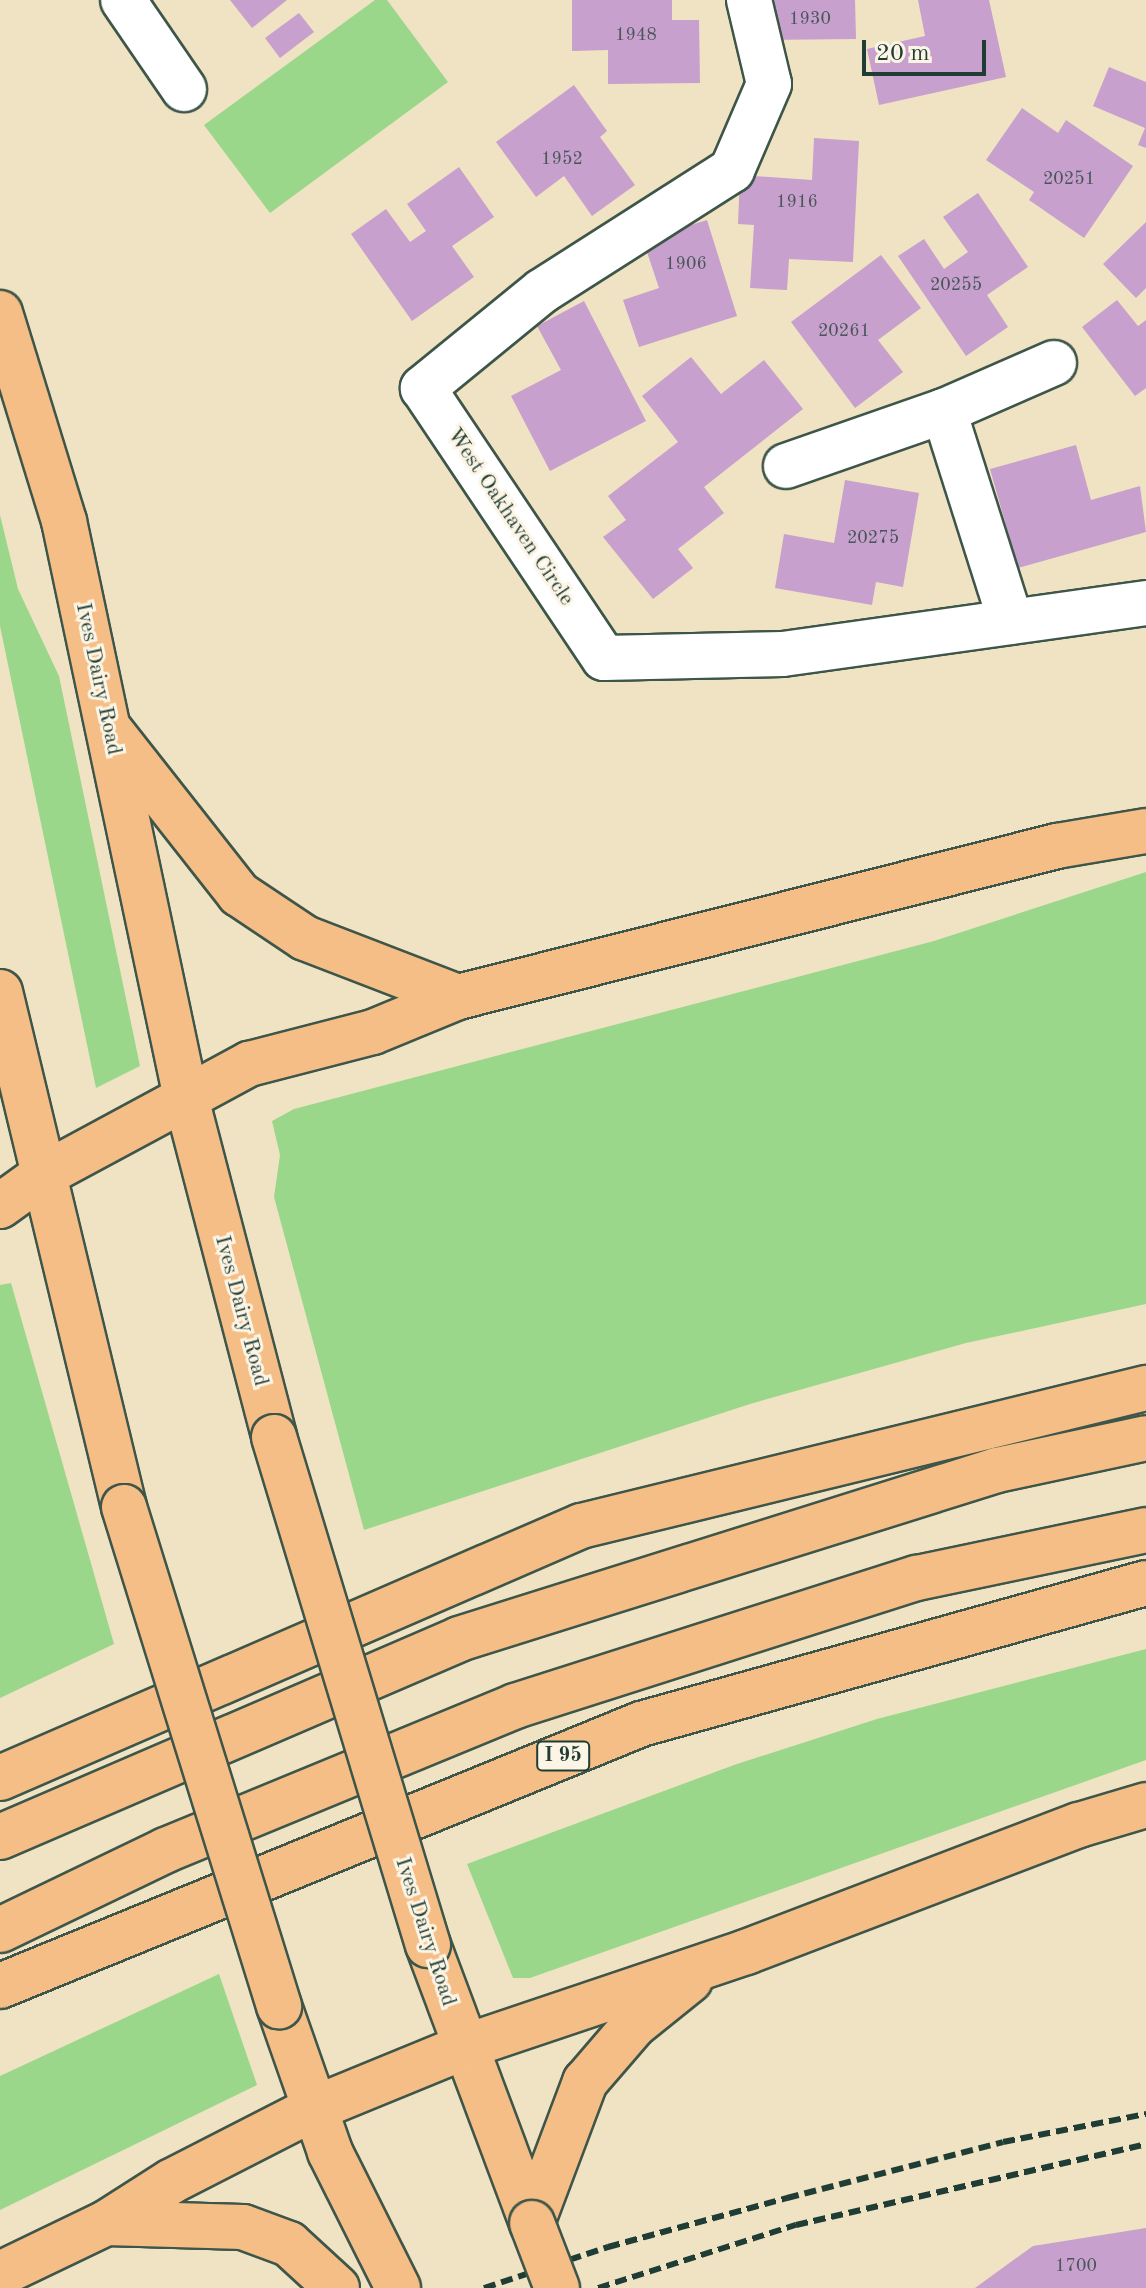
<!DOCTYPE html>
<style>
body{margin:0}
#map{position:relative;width:1146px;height:2288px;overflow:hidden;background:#efe3c3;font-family:"Old Standard TT",serif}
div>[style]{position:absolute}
.green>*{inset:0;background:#9bd78b}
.building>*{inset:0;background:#c7a0cd}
.roads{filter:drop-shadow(2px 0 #3e5649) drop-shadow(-2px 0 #3e5649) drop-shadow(0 2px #3e5649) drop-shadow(0 -2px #3e5649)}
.minor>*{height:44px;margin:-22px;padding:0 22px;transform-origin:22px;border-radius:22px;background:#fff}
.major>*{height:44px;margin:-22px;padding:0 22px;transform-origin:22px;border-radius:22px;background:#f6be87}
.highway>*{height:44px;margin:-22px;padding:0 22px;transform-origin:22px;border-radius:22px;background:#f6be87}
.rail>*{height:6px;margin-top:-3px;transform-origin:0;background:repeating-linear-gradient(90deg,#1f3d34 0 12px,transparent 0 18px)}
.bridges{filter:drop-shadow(2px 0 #3e5649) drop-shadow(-2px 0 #3e5649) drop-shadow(0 2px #3e5649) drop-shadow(0 -2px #3e5649)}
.major-bridge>*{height:44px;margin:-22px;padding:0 22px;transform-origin:22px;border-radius:22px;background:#f6be87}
span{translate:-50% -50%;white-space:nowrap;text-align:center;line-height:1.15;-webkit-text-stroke:6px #fcf5e5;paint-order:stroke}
.number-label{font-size:18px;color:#49565a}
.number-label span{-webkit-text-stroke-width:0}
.shield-label span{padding:2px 6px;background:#fcf5e5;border:2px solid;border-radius:6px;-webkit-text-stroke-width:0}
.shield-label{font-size:20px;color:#1f3d34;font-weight:700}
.street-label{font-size:22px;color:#1f3d34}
.scale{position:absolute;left:862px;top:40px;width:124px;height:36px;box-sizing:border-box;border:4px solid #1f3d34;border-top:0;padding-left:10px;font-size:24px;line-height:28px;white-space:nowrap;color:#1f3d34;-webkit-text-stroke:6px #fcf5e5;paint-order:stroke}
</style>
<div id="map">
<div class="green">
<div style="clip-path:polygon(375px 0,387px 0,448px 82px,270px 213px,204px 125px)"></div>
<div style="clip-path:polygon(0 515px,18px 589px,59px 676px,140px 1066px,96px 1088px,0 626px)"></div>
<div style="clip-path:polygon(1146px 872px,1146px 1304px,966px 1343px,750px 1404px,364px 1530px,274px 1197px,280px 1155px,272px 1121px,294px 1109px,934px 941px)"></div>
<div style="clip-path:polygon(11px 1283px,114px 1644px,0 1698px,0 1285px)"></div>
<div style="clip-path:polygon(1146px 1649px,1146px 1760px,530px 1978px,513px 1978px,467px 1864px,734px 1765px,877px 1719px)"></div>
<div style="clip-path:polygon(219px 1974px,257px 2085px,0 2210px,0 2076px)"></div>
</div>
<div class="building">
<div style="clip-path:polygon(230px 0,287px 0,252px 28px)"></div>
<div style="clip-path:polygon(572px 0,672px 0,672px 20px,699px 20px,700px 83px,608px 84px,608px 50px,572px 51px)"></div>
<div style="clip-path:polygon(763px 0,855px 0,856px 39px,764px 40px)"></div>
<div style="clip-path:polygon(918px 0,989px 0,1006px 77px,879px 105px,867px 49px,925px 36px)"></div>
<div style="clip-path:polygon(299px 13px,314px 32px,280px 58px,265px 38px)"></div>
<div style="clip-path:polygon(1109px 67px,1146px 82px,1146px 148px,1138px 145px,1145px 128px,1093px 106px)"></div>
<div style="clip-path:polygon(574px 85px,607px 131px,600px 137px,635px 185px,592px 216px,564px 176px,536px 197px,496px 142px)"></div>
<div style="clip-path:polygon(1022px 108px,1058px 133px,1066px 120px,1133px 166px,1084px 238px,1029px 200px,1034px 192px,986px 160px)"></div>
<div style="clip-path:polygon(814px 138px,859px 141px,853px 262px,789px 259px,787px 290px,750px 288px,754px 225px,738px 224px,740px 175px,812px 180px)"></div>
<div style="clip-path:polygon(459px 167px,494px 217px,452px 246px,474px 277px,412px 321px,351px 234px,386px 209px,410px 242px,426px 231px,407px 204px)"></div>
<div style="clip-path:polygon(978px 193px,1028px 267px,987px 295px,1008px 327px,966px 356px,898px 256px,924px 239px,944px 269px,968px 252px,943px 217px)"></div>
<div style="clip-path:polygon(707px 220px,737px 316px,639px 347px,623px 300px,659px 288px,643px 240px)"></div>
<div style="clip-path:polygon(1146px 222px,1146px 288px,1136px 298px,1103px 264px)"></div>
<div style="clip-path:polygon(881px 255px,921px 308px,878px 340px,903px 372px,855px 408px,791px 322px)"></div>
<div style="clip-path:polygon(1117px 300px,1138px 326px,1146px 320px,1146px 388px,1135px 396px,1082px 327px)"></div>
<div style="clip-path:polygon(584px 301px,646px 421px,550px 471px,511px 396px,561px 370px,537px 326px)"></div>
<div style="clip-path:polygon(691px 357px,721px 394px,764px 360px,803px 409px,704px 487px,724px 513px,678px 549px,693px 568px,653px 599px,603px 537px,626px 520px,608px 496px,678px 442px,642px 396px)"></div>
<div style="clip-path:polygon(1076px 445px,1091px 500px,1140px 486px,1146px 532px,1018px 568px,990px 469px)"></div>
<div style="clip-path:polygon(845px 480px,919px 493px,903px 587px,876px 582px,872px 605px,775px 588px,784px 534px,834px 543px)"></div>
<div style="clip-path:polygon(1146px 2228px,1146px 2288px,975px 2288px,1033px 2246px)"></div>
</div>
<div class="roads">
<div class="minor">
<div style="left:123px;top:0;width:108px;rotate:55.6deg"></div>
<div style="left:749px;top:0;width:86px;rotate:76.6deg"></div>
<div style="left:769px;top:84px;width:94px;rotate:113.3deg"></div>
<div style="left:732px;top:170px;width:225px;rotate:147.5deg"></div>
<div style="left:542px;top:291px;width:154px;rotate:140.8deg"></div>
<div style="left:423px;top:388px;width:325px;rotate:56.2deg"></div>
<div style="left:604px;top:658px;width:179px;rotate:-1.3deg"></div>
<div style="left:783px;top:654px;width:367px;rotate:-8deg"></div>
<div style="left:944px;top:411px;width:120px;rotate:-23.6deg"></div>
<div style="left:786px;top:466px;width:167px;rotate:-19.2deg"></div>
<div style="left:944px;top:411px;width:221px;rotate:72.4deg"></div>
</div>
<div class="major">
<div style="left:0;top:313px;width:218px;rotate:72.9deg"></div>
<div style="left:64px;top:521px;width:590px;rotate:78.06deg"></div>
<div style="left:186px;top:1098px;width:350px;rotate:75.4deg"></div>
<div style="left:0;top:992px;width:530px;rotate:76.46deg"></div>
<div style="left:43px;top:1175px;width:162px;rotate:-28.3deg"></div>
<div style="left:428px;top:1945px;width:297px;rotate:69.5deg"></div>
<div style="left:279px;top:2006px;width:155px;rotate:70.7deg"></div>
<div style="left:330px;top:2152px;width:152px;rotate:63.4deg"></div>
<div style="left:313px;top:2109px;width:163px;rotate:-22.3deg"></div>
</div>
<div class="highway">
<div style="left:110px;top:730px;width:209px;rotate:51.8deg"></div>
<div style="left:239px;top:894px;width:79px;rotate:33.7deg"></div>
<div style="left:305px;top:938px;width:164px;rotate:21.1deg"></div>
<div style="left:186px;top:1098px;width:72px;rotate:-28.4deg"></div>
<div style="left:249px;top:1064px;width:128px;rotate:-14.5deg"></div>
<div style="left:373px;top:1032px;width:92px;rotate:-22.4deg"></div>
<div style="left:458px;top:997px;width:618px;rotate:-14.15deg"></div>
<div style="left:1057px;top:846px;width:90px;rotate:-9.6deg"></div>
<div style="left:0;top:1206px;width:53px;rotate:-35.8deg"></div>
<div style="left:0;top:1778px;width:633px;rotate:-23.45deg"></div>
<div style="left:581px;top:1526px;width:582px;rotate:-13.73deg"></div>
<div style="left:0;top:1837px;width:500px;rotate:-23.3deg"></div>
<div style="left:459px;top:1639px;width:564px;rotate:-17.44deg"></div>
<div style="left:997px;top:1470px;width:152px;rotate:-12.1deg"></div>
<div style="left:0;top:1930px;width:184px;rotate:-25.7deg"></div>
<div style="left:166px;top:1850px;width:378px;rotate:-22.4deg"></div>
<div style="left:515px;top:1706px;width:422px;rotate:-17.7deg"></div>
<div style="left:917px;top:1578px;width:234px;rotate:-11.8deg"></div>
<div style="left:0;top:1986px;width:692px;rotate:-22.23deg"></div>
<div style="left:641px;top:1724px;width:524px;rotate:-15.6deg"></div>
<div style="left:464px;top:2047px;width:298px;rotate:-18.6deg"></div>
<div style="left:746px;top:1952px;width:356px;rotate:-20.9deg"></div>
<div style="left:1079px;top:1825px;width:70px;rotate:-16.6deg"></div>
<div style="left:106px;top:2223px;width:137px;rotate:1.7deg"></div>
<div style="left:243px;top:2227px;width:49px;rotate:20.3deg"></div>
<div style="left:289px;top:2244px;width:65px;rotate:42.5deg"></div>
<div style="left:532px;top:2223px;width:151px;rotate:-69.4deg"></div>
<div style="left:585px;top:2082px;width:75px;rotate:-49.3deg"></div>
<div style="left:634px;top:2025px;width:72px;rotate:-38.8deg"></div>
<div style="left:0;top:2274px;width:118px;rotate:-25.7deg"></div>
<div style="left:106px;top:2223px;width:78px;rotate:-32.5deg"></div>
<div style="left:172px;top:2181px;width:158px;rotate:-27.1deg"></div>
</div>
</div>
<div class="rail">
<div style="left:484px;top:2288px;width:131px;rotate:-18.3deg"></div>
<div style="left:608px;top:2247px;width:186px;rotate:-15.3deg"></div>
<div style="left:787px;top:2198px;width:223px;rotate:-14.5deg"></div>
<div style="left:1003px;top:2142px;width:146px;rotate:-11.1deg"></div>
<div style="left:598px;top:2288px;width:208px;rotate:-17.7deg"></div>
<div style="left:796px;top:2225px;width:359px;rotate:-13deg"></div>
</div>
<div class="bridges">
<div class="major-bridge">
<div style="left:274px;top:1437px;width:531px;rotate:73.14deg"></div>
<div style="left:124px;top:1507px;width:523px;rotate:72.74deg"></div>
<div style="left:532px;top:2223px;width:70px;rotate:69deg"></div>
</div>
</div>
<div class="number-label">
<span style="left:810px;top:19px">1930</span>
<span style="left:636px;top:35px">1948</span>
<span style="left:562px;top:159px">1952</span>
<span style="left:1069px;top:179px">20251</span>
<span style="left:797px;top:202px">1916</span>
<span style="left:686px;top:264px">1906</span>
<span style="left:956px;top:285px">20255</span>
<span style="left:844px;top:331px">20261</span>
<span style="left:873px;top:538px">20275</span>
<span style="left:1076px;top:2266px">1700</span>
</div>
<div class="shield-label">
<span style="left:563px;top:1756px">I 95</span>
</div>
<div class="street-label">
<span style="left:510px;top:517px;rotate:56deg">West Oakhaven Circle</span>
<span style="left:98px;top:679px;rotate:78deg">Ives Dairy Road</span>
<span style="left:241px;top:1311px;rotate:75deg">Ives Dairy Road</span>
<span style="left:425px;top:1932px;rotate:72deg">Ives Dairy Road</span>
</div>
<div class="scale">20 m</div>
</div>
